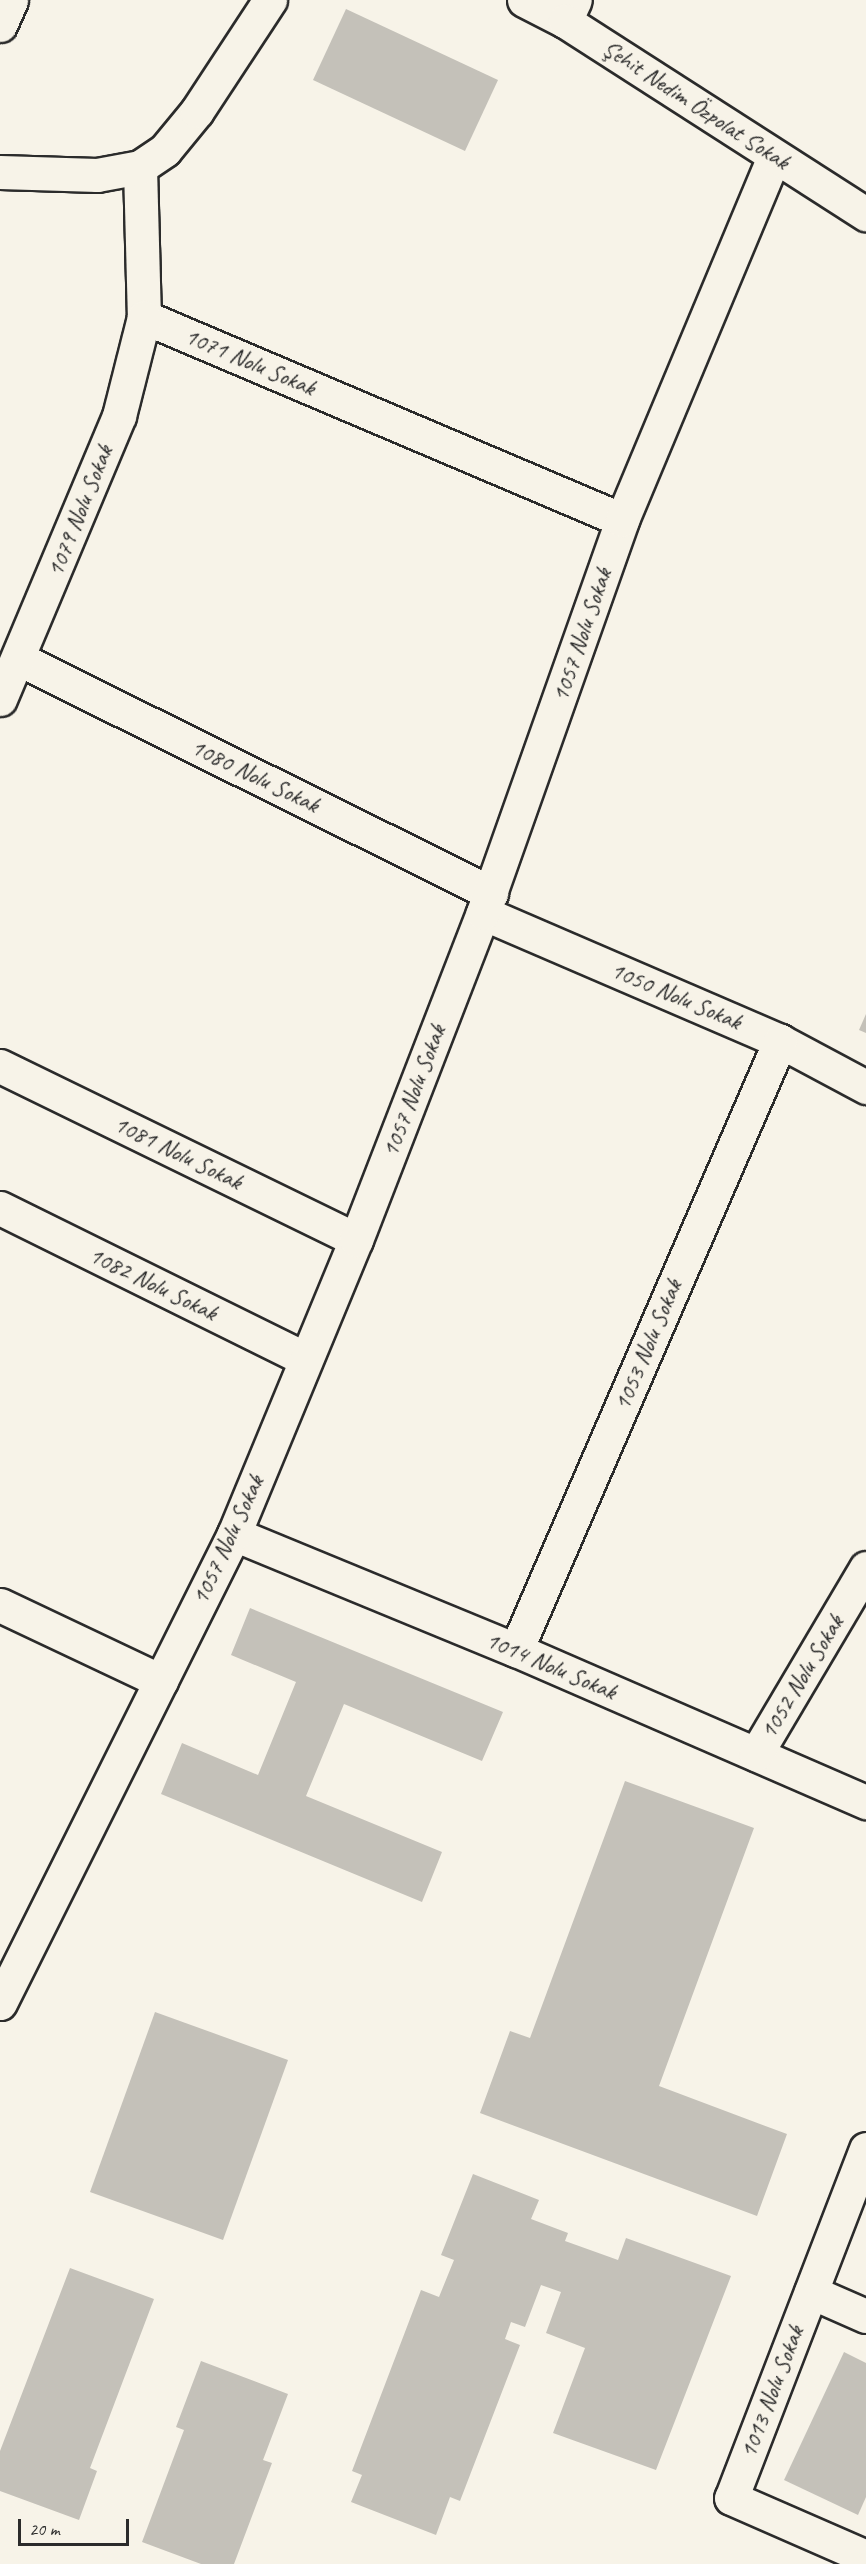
<!DOCTYPE html>
<meta charset="utf-8">
<style>
body{margin:0}
#map{position:relative;width:866px;height:2564px;overflow:hidden;background:#f7f3e8;font-family:Caveat,sans-serif}
div>[style]{position:absolute}
.building>*{inset:0;background:#c4c1b9}
.roads{filter:drop-shadow(2px 0 #2b2b2b) drop-shadow(-2px 0 #2b2b2b) drop-shadow(0 2px #2b2b2b) drop-shadow(0 -2px #2b2b2b)}
.street>*{height:33px;margin:-16.5px;padding:0 16.5px;transform-origin:16.5px;border-radius:16.5px;background:#f7f3e8}
.secondary>*{height:33px;margin:-16.5px;padding:0 16.5px;transform-origin:16.5px;border-radius:16.5px;background:#f7f3e8}
span{translate:-50% -50%;white-space:nowrap;text-align:center;line-height:1.15;-webkit-text-stroke:4.5px #f7f3e8;paint-order:stroke}
.street-label{font-size:24px;color:#2b2b2b}
.scale{position:absolute;left:18px;top:2519px;width:111px;height:27px;box-sizing:border-box;border:3px solid #2b2b2b;border-top:0;padding-left:8px;font-size:18px;line-height:21px;white-space:nowrap;color:#2b2b2b;-webkit-text-stroke:4px #f7f3e8;paint-order:stroke}
</style>
<div id="map">
<div class="building">
<div style="clip-path:polygon(346px 9px,498px 80px,465px 151px,313px 80px)"></div>
<div style="clip-path:polygon(866px 1014px,866px 1033px,859px 1030px)"></div>
<div style="clip-path:polygon(250px 1608px,503px 1712px,482px 1761px,344px 1704px,306px 1796px,442px 1852px,422px 1902px,161px 1794px,182px 1743px,258px 1775px,296px 1682px,231px 1655px)"></div>
<div style="clip-path:polygon(625px 1781px,754px 1828px,659px 2086px,787px 2134px,757px 2216px,480px 2113px,510px 2031px,530px 2038px)"></div>
<div style="clip-path:polygon(155px 2012px,288px 2060px,223px 2240px,90px 2192px)"></div>
<div style="clip-path:polygon(473px 2174px,539px 2200px,531px 2219px,568px 2233px,565px 2241px,618px 2260px,626px 2238px,731px 2276px,656px 2470px,553px 2433px,585px 2348px,546px 2333px,561px 2292px,541px 2285px,525px 2327px,511px 2322px,505px 2339px,520px 2345px,460px 2501px,450px 2497px,436px 2535px,351px 2502px,362px 2475px,352px 2471px,421px 2290px,439px 2297px,454px 2260px,441px 2255px)"></div>
<div style="clip-path:polygon(70px 2268px,154px 2299px,90px 2468px,97px 2471px,79px 2520px,0 2491px,0 2451px)"></div>
<div style="clip-path:polygon(844px 2352px,866px 2363px,866px 2497px,858px 2515px,784px 2480px)"></div>
<div style="clip-path:polygon(201px 2361px,288px 2394px,263px 2460px,272px 2463px,234px 2564px,201px 2564px,142px 2542px,184px 2430px,176px 2427px)"></div>
</div>
<div class="roads">
<div class="street">
<div style="left:565px;top:21px;width:23px;rotate:-65deg"></div>
<div style="left:0;top:25px;width:27px;rotate:-66deg"></div>
<div style="left:140px;top:167px;width:150px;rotate:88.5deg"></div>
<div style="left:144px;top:317px;width:519px;rotate:23.01deg"></div>
<div style="left:19px;top:659px;width:527px;rotate:26.37deg"></div>
<div style="left:0;top:699px;width:307px;rotate:-67.2deg"></div>
<div style="left:119px;top:416px;width:102px;rotate:-75.8deg"></div>
<div style="left:483px;top:913px;width:323px;rotate:23.3deg"></div>
<div style="left:780px;top:1041px;width:98px;rotate:28.1deg"></div>
<div style="left:0;top:1066px;width:396px;rotate:26deg"></div>
<div style="left:0;top:1208px;width:341px;rotate:26.3deg"></div>
<div style="left:234px;top:1534px;width:305px;rotate:22.4deg"></div>
<div style="left:516px;top:1650px;width:382px;rotate:23.5deg"></div>
<div style="left:0;top:1605px;width:178px;rotate:25.3deg"></div>
<div style="left:516px;top:1650px;width:664px;rotate:-66.56deg"></div>
<div style="left:756px;top:1754px;width:216px;rotate:-59.4deg"></div>
<div style="left:0;top:2003px;width:524px;rotate:-63.48deg"></div>
<div style="left:234px;top:1534px;width:318px;rotate:-67.5deg"></div>
<div style="left:356px;top:1240px;width:351px;rotate:-68.8deg"></div>
<div style="left:483px;top:913px;width:417px;rotate:-70.5deg"></div>
<div style="left:622px;top:520px;width:394px;rotate:-67.3deg"></div>
<div style="left:866px;top:2149px;width:374px;rotate:111.1deg"></div>
<div style="left:731px;top:2498px;width:147px;rotate:23.6deg"></div>
<div style="left:811px;top:2292px;width:60px;rotate:23.6deg"></div>
</div>
<div class="secondary">
<div style="left:524px;top:0;width:46px;rotate:27.1deg"></div>
<div style="left:565px;top:21px;width:358px;rotate:32.7deg"></div>
<div style="left:0;top:172px;width:97px;rotate:1.8deg"></div>
<div style="left:97px;top:175px;width:44px;rotate:-10.5deg"></div>
<div style="left:140px;top:167px;width:30px;rotate:-34deg"></div>
<div style="left:165px;top:150px;width:50px;rotate:-50.6deg"></div>
<div style="left:197px;top:111px;width:133px;rotate:-56.7deg"></div>
</div>
</div>
<div class="street-label">
<span style="left:696px;top:105px;rotate:33deg">Şehit Nedim Özpolat Sokak</span>
<span style="left:250px;top:362px;rotate:23deg">1071 Nolu Sokak</span>
<span style="left:80px;top:511px;rotate:-68deg">1079 Nolu Sokak</span>
<span style="left:582px;top:635px;rotate:-71deg">1057 Nolu Sokak</span>
<span style="left:255px;top:776px;rotate:26deg">1080 Nolu Sokak</span>
<span style="left:676px;top:996px;rotate:23deg">1050 Nolu Sokak</span>
<span style="left:414px;top:1091px;rotate:-69deg">1057 Nolu Sokak</span>
<span style="left:178px;top:1153px;rotate:26deg">1081 Nolu Sokak</span>
<span style="left:153px;top:1284px;rotate:26deg">1082 Nolu Sokak</span>
<span style="left:648px;top:1345px;rotate:-67deg">1053 Nolu Sokak</span>
<span style="left:228px;top:1540px;rotate:-65deg">1057 Nolu Sokak</span>
<span style="left:551px;top:1666px;rotate:23deg">1014 Nolu Sokak</span>
<span style="left:802px;top:1677px;rotate:-59deg">1052 Nolu Sokak</span>
<span style="left:772px;top:2392px;rotate:-69deg">1013 Nolu Sokak</span>
</div>
<div class="scale">20 m</div>
</div>
